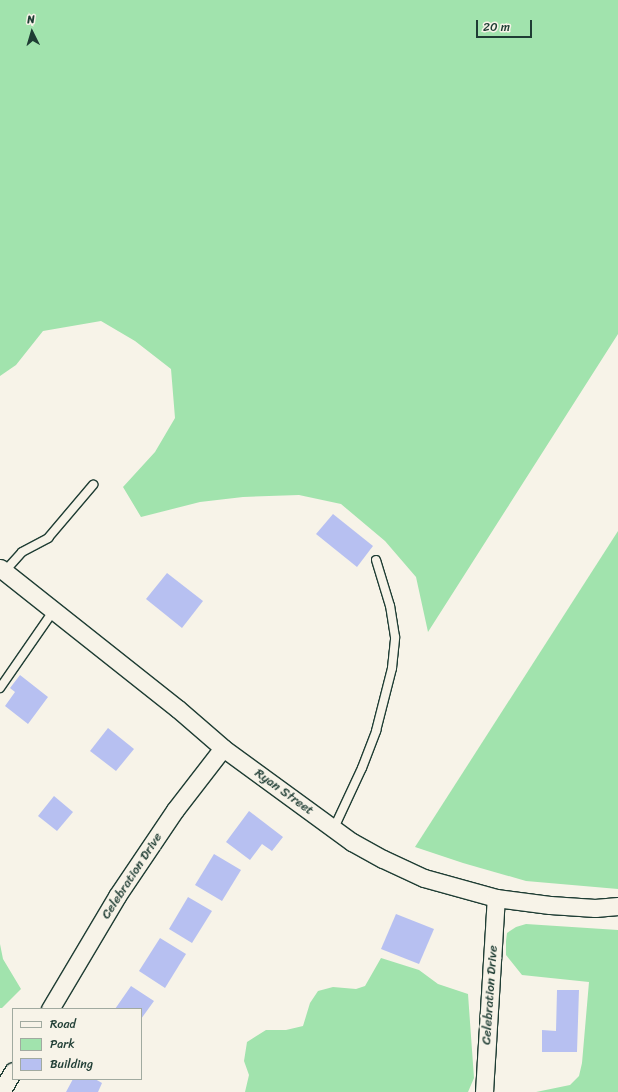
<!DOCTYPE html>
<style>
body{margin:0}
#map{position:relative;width:618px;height:1092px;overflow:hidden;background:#f7f3e8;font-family:Sriracha,sans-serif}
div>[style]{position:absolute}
.green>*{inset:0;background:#a1e3ad}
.building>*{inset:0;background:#b7c0f1}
.roads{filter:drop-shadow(1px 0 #1f3d34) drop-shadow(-1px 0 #1f3d34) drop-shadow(0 1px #1f3d34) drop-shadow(0 -1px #1f3d34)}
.service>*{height:8px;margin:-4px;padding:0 4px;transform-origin:4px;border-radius:4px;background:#f7f3e8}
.minor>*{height:17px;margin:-8.5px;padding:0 8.5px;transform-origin:8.5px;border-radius:8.5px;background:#f7f3e8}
span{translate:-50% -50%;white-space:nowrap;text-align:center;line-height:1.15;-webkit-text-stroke:4px #f7f3e8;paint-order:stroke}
.street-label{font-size:13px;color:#1f3d34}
.legend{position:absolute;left:12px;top:1008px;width:130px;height:72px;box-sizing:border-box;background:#f7f3e8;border:1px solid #a1aaa0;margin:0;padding:5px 7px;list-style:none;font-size:12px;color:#1f3d34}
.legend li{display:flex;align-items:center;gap:8px;height:20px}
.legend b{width:20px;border:1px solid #a1aaa0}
.north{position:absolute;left:12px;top:12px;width:40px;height:40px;-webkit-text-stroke:3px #f7f3e8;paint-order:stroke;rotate:355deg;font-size:11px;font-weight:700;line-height:16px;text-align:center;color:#1f3d34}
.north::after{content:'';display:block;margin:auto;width:14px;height:18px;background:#1f3d34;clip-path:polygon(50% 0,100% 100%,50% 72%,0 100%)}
.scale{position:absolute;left:476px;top:20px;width:56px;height:18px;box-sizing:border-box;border:2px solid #1f3d34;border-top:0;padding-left:5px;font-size:12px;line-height:14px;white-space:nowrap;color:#1f3d34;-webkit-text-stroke:3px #f7f3e8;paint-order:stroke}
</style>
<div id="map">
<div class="green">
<div style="clip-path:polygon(0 0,618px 0,618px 334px,428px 632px,416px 577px,385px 541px,341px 504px,299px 495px,243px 497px,200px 502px,141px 517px,123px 487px,155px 452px,175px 418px,171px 369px,135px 341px,101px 321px,43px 331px,16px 365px,0 376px)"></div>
<div style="clip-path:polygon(618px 531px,618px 889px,526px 881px,463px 863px,415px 847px)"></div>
<div style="clip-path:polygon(526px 924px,618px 930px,618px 1092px,536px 1092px,570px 1085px,579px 1076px,582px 1063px,589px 982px,522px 975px,506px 955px,506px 941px,507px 933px,516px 927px)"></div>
<div style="clip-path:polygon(0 944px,3px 959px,21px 989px,2px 1008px,0 1008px)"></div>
<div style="clip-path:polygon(381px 958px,419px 970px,438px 984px,468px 994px,474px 1078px,468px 1092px,245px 1092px,249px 1075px,244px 1061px,247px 1042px,266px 1030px,286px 1030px,303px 1026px,310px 1003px,318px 991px,333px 987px,356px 989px,365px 986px)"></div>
</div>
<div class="building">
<div style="clip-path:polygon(333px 514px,373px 546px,357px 567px,316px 534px)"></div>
<div style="clip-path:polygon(167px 573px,203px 601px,182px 628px,146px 599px)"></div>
<div style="clip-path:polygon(20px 675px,48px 697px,28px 724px,5px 706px,15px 692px,10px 688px)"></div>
<div style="clip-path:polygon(108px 728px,134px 749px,116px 771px,90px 751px)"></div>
<div style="clip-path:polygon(54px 796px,73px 812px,57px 831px,38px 816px)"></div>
<div style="clip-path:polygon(249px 811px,283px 837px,272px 851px,262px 844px,250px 860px,226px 842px)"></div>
<div style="clip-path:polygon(214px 854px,241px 870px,222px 901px,195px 885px)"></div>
<div style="clip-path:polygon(188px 897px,212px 911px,192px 943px,169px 929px)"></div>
<div style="clip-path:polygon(396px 914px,434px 929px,419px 964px,381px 949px)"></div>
<div style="clip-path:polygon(160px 938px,186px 954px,165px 988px,139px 971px)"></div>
<div style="clip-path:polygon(131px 986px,154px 1001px,141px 1019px,141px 1009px,115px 1009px)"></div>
<div style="clip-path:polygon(557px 990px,579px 990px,577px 1052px,542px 1052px,542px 1030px,556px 1031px)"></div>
<div style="clip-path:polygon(73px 1079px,95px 1079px,102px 1083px,98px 1092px,66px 1092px)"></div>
</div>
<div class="roads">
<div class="service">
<div style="left:5px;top:571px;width:25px;rotate:-48deg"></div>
<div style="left:22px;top:552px;width:30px;rotate:-28deg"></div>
<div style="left:48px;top:538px;width:70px;rotate:-49.7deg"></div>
<div style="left:0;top:688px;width:95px;rotate:-55.3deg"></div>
<div style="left:334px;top:828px;width:66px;rotate:-65deg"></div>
<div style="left:362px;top:768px;width:40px;rotate:-69deg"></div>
<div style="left:376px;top:731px;width:65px;rotate:-75.7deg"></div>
<div style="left:392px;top:668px;width:31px;rotate:-84deg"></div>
<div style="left:395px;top:637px;width:31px;rotate:-99deg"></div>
<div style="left:390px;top:606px;width:48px;rotate:-106.9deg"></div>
</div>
<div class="minor">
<div style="left:0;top:568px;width:227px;rotate:38.4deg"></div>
<div style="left:178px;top:709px;width:60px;rotate:40.9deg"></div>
<div style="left:223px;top:748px;width:160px;rotate:36.1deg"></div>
<div style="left:352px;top:842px;width:35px;rotate:29deg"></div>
<div style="left:383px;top:859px;width:45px;rotate:24.9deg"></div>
<div style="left:424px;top:878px;width:75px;rotate:15.5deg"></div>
<div style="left:496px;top:898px;width:54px;rotate:7.4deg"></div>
<div style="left:550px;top:905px;width:45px;rotate:3.8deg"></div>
<div style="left:595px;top:908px;width:23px;rotate:-5deg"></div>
<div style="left:50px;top:1009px;width:131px;rotate:-59.3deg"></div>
<div style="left:117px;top:896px;width:104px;rotate:-56deg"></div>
<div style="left:175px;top:810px;width:78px;rotate:-52.3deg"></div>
<div style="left:1px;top:1092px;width:24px;rotate:-60deg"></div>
<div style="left:484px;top:1092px;width:194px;rotate:-86.5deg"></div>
</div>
</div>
<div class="street-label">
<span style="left:284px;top:792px;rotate:36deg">Ryan Street</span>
<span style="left:132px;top:876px;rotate:-57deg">Celebration Drive</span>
<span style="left:490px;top:995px;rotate:-86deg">Celebration Drive</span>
</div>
<ul class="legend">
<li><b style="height:5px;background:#f7f3e8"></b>Road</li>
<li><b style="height:11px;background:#a1e3ad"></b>Park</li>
<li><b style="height:11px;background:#b7c0f1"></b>Building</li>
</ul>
<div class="north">N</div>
<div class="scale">20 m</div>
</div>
